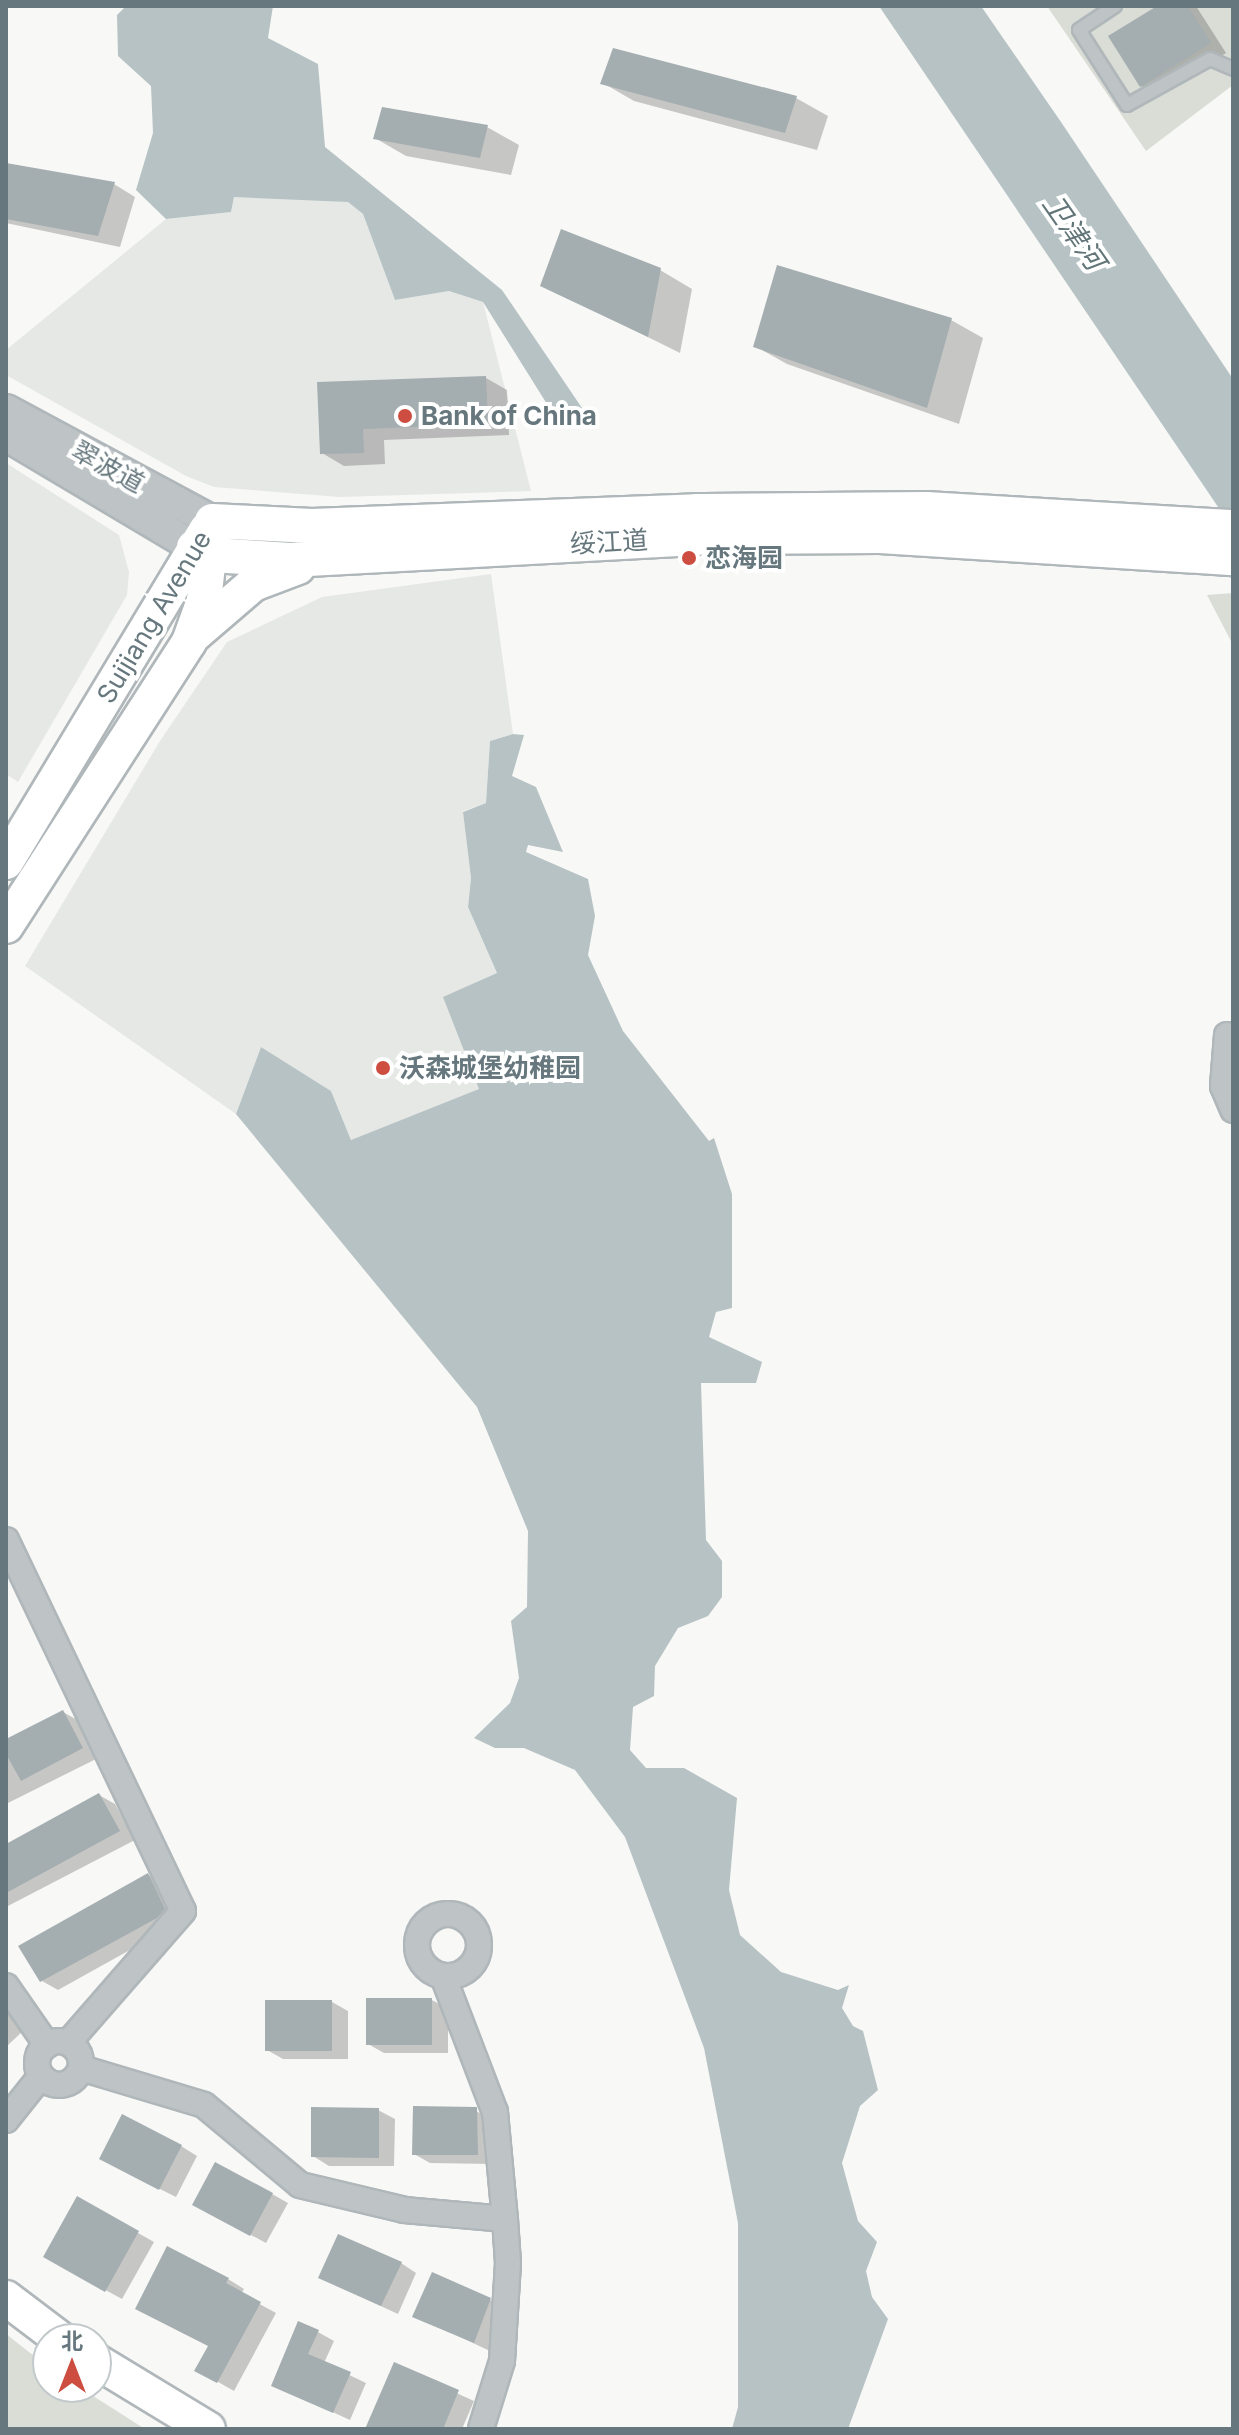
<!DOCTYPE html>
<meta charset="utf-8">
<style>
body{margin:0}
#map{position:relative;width:1239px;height:2435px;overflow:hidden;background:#f8f8f6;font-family:Inter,"Noto Sans SC",sans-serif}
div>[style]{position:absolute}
.built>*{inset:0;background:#e6e8e6}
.green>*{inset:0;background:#d9ddd6}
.water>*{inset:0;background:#b6c2c4}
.shadow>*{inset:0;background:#0003}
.building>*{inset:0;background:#a4adb0}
.roads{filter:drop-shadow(2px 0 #b0b7ba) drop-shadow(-2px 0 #b0b7ba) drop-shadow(0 2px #b0b7ba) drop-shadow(0 -2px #b0b7ba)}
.service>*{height:12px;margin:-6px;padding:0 6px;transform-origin:6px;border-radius:6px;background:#bec3c5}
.minor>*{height:24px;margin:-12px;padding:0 12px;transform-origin:12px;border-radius:12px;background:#bec3c5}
.minor>.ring{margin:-12px;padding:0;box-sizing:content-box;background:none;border:24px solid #bec3c5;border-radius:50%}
.tertiary>*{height:30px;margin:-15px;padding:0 15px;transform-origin:15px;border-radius:15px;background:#bec3c5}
.secondary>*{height:34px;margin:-17px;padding:0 17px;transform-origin:17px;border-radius:17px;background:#fff}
.dots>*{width:22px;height:22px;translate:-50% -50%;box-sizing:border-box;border:4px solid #fff;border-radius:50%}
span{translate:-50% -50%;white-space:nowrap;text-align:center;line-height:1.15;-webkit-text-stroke:8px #fff;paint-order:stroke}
.poi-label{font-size:26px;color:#66777d;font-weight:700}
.left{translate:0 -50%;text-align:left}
.street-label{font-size:26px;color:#66777d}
.water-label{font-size:28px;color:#627578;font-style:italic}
.frame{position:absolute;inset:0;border:8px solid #66777d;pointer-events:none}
.north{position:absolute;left:32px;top:2323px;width:80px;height:80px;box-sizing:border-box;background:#fff;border:2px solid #c2c9cb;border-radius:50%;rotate:0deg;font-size:22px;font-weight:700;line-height:32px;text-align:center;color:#66777d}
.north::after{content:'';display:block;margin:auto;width:28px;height:36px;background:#cd4d41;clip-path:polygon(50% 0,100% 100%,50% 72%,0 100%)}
</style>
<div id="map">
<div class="built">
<div style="clip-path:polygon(268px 195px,348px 202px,363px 214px,395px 300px,449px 291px,483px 302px,531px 491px,340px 497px,214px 487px,186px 476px,6px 375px,6px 350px,166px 219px,231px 212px,234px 197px)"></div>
<div style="clip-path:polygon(6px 463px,119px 535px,129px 572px,127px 595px,18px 782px,6px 774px)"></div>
<div style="clip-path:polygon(491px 574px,513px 734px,490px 741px,486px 803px,463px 811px,471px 878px,468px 907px,497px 973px,444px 998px,480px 1089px,351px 1140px,331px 1091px,261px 1047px,236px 1114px,25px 966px,160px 741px,227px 642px,322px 597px)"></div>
</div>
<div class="green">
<div style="clip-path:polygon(1047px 6px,1233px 6px,1233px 85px,1146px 151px)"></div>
<div style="clip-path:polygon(1233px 593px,1233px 645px,1207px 595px)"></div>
<div style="clip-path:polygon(6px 2334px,48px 2367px,48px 2387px,79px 2387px,145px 2429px,6px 2429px)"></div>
</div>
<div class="water">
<div style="clip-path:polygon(126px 6px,273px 6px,268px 38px,318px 64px,325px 147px,502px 290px,582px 408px,577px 417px,557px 420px,483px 302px,449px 291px,395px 300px,363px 214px,348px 202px,234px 197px,231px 212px,166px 219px,136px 190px,153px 133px,151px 86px,118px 56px,117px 15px)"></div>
<div style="clip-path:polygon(879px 6px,981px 6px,1061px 122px,1233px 379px,1233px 529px)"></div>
<div style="clip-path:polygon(513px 734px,524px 735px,512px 776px,536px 787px,563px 852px,528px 845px,526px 852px,588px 879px,595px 916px,588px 955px,623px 1031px,709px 1141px,714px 1138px,732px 1194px,732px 1308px,716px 1312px,709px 1337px,762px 1362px,756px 1383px,701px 1383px,706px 1540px,722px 1561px,722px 1597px,708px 1616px,678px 1628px,655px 1666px,654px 1696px,633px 1707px,630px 1750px,646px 1768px,684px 1768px,737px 1798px,729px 1890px,740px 1935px,781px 1972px,838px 1990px,849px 1985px,842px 2008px,853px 2026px,863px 2031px,878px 2090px,860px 2106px,842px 2163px,858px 2221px,877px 2242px,866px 2271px,872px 2297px,888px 2319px,848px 2429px,732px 2429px,738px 2407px,738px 2223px,704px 2048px,625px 1837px,575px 1770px,524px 1748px,495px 1748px,474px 1738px,510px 1703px,519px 1678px,511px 1621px,527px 1607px,528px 1531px,477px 1407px,236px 1114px,261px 1047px,331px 1091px,351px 1140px,479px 1089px,443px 997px,497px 973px,468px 907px,471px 878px,463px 812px,486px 803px,490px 741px)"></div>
</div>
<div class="shadow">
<div style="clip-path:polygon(1161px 6px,1196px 6px,1226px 53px,1157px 95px,1141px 86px)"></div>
<div style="clip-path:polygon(614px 50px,796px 98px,828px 116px,817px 150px,634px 101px,603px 83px)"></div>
<div style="clip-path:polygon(487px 127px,519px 145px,511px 175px,406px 156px,375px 138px)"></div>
<div style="clip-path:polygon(6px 165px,114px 184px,135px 197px,120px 247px,6px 223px)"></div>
<div style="clip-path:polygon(660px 270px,692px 289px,680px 353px,543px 285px)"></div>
<div style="clip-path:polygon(951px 320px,983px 338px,959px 424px,787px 364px,755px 346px)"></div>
<div style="clip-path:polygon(486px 378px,507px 390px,509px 435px,384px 440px,385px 464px,344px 466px,322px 453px,319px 384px)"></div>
<div style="clip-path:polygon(63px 1712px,79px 1721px,98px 1758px,6px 1804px,6px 1741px)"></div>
<div style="clip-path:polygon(99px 1795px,115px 1804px,135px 1840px,6px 1907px,6px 1846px)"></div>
<div style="clip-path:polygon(148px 1875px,164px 1885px,173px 1926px,58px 1990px,42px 1981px)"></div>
<div style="clip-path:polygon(432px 2000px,448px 2009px,448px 2053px,384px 2053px,368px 2044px)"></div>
<div style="clip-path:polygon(6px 2001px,25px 2029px,6px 2047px)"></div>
<div style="clip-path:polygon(332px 2002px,348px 2011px,348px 2059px,283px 2059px,267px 2050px)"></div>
<div style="clip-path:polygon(415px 2109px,478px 2112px,494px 2122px,493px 2164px,430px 2163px,414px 2154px)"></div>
<div style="clip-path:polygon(378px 2110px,395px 2119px,394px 2166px,329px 2166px,313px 2156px)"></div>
<div style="clip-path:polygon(181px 2146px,197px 2156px,176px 2197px,118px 2168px)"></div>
<div style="clip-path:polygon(272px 2194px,288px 2203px,266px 2243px,210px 2213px)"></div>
<div style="clip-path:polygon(78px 2199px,154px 2242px,122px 2299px,45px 2257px)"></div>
<div style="clip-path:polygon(401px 2263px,416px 2273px,398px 2314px,337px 2286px)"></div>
<div style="clip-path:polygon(228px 2279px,244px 2289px,241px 2294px,276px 2313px,234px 2391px,197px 2370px,210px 2346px,137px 2308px)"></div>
<div style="clip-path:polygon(490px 2300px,506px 2309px,490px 2351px,415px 2316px)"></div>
<div style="clip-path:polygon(318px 2332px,334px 2341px,324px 2363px,366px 2383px,350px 2420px,273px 2385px)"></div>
<div style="clip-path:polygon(395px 2365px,474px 2401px,462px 2429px,375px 2429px)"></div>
</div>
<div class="building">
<div style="clip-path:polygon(1157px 6px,1188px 6px,1211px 43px,1140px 87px,1108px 36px)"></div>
<div style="clip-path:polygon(613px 48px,797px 96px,785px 133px,600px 84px)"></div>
<div style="clip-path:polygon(382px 107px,488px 125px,480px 158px,373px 139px)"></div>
<div style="clip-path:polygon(6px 163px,115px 182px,98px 236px,6px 219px)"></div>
<div style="clip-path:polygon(561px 229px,661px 268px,648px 337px,540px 286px)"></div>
<div style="clip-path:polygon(777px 265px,952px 318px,927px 408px,753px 347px)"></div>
<div style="clip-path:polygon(486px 376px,488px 424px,363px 429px,364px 453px,320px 454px,317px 382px)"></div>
<div style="clip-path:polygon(63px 1710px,83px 1748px,21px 1781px,6px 1754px,6px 1739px)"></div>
<div style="clip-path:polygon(99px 1793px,120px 1831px,6px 1893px,6px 1844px)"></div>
<div style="clip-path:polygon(148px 1873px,165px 1909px,157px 1918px,40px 1982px,18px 1946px)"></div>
<div style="clip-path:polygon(366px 1998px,432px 1998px,432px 2045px,366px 2045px)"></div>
<div style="clip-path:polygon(265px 2000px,332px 2000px,332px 2051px,265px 2051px)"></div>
<div style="clip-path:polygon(413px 2106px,477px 2107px,478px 2155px,412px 2155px)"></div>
<div style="clip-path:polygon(311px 2107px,379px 2108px,379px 2158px,311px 2157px)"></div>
<div style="clip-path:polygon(122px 2114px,182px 2145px,159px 2190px,99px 2159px)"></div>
<div style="clip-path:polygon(215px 2162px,273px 2193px,250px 2236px,192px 2205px)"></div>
<div style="clip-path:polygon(77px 2196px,139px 2231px,105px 2292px,43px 2257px)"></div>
<div style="clip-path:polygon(338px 2234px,402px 2262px,381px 2306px,318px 2278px)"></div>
<div style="clip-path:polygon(167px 2246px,229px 2278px,226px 2283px,261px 2302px,217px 2383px,194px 2371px,208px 2346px,135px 2309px)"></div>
<div style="clip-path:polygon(432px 2272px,491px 2298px,474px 2343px,412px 2317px)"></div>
<div style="clip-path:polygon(298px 2321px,319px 2330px,308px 2354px,351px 2372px,333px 2413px,271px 2386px)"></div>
<div style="clip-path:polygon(394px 2362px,459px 2390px,443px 2429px,365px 2429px)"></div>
</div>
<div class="roads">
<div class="service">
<div style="left:1115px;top:6px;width:43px;rotate:146.3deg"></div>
<div style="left:1079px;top:30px;width:89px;rotate:57.4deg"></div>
<div style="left:1127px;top:105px;width:95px;rotate:-29deg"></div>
<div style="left:1210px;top:59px;width:25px;rotate:23deg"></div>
</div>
<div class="minor">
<div style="left:1227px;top:1035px;width:51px;rotate:94.5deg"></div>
<div style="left:1223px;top:1086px;width:26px;rotate:67deg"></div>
<div style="left:6px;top:1540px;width:411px;rotate:64.5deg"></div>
<div style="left:183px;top:1911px;width:175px;rotate:131.1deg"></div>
<div class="ring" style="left:417px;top:1914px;width:38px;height:38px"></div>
<div style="left:443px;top:1976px;width:146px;rotate:69.1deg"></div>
<div style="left:495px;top:2112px;width:107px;rotate:84.7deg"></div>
<div style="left:505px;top:2219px;width:44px;rotate:86.1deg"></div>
<div style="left:508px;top:2263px;width:98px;rotate:93.5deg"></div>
<div style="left:502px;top:2361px;width:71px;rotate:107.2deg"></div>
<div style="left:6px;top:1986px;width:72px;rotate:55.2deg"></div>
<div class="ring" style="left:37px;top:2041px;width:20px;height:20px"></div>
<div style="left:81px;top:2068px;width:128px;rotate:16.7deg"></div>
<div style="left:204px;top:2105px;width:125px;rotate:39.8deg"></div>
<div style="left:300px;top:2185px;width:108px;rotate:13.4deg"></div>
<div style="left:405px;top:2210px;width:100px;rotate:5.1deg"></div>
<div style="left:6px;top:2120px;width:56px;rotate:-51.5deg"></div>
</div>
<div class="tertiary">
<div style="left:6px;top:410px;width:234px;rotate:28.3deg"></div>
<div style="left:6px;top:435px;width:219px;rotate:30.8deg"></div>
</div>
<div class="secondary">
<div style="left:212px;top:521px;width:100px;rotate:2.9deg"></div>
<div style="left:312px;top:526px;width:385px;rotate:-2.2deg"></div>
<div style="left:697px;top:511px;width:229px;rotate:-0.5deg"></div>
<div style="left:926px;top:509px;width:308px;rotate:3.4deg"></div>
<div style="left:194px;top:547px;width:20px;rotate:24deg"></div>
<div style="left:212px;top:555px;width:78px;rotate:3.7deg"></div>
<div style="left:290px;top:560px;width:419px;rotate:-3.1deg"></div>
<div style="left:708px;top:537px;width:172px;rotate:-0.3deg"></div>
<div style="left:880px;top:536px;width:354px;rotate:3.6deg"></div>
<div style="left:194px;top:635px;width:78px;rotate:-40.8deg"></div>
<div style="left:253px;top:584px;width:48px;rotate:-20.7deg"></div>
<div style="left:6px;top:862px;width:388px;rotate:-58.9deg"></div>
<div style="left:6px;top:926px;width:338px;rotate:-57.2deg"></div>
<div style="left:189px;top:642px;width:45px;rotate:-70.3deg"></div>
<div style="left:204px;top:600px;width:68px;rotate:-83.3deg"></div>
<div style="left:6px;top:2298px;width:68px;rotate:37.2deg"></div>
<div style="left:96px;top:2361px;width:131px;rotate:31.3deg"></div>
</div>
</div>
<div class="dots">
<div style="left:405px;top:416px;background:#cd4d41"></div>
<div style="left:689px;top:558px;background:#cd4d41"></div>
<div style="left:383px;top:1068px;background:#cd4d41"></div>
</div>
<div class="poi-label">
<span class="left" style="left:421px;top:416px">Bank of China</span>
<span class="left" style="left:705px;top:558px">恋海园</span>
<span class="left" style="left:399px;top:1068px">沃森城堡幼稚园</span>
</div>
<div class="street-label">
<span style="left:108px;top:467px;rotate:29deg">翠波道</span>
<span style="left:609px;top:542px;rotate:-3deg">绥江道</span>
<span style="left:154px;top:617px;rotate:-59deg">Suijiang Avenue</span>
</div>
<div class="water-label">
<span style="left:1074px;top:232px;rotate:55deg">卫津河</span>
</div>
<div class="frame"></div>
<div class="north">北</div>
</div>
